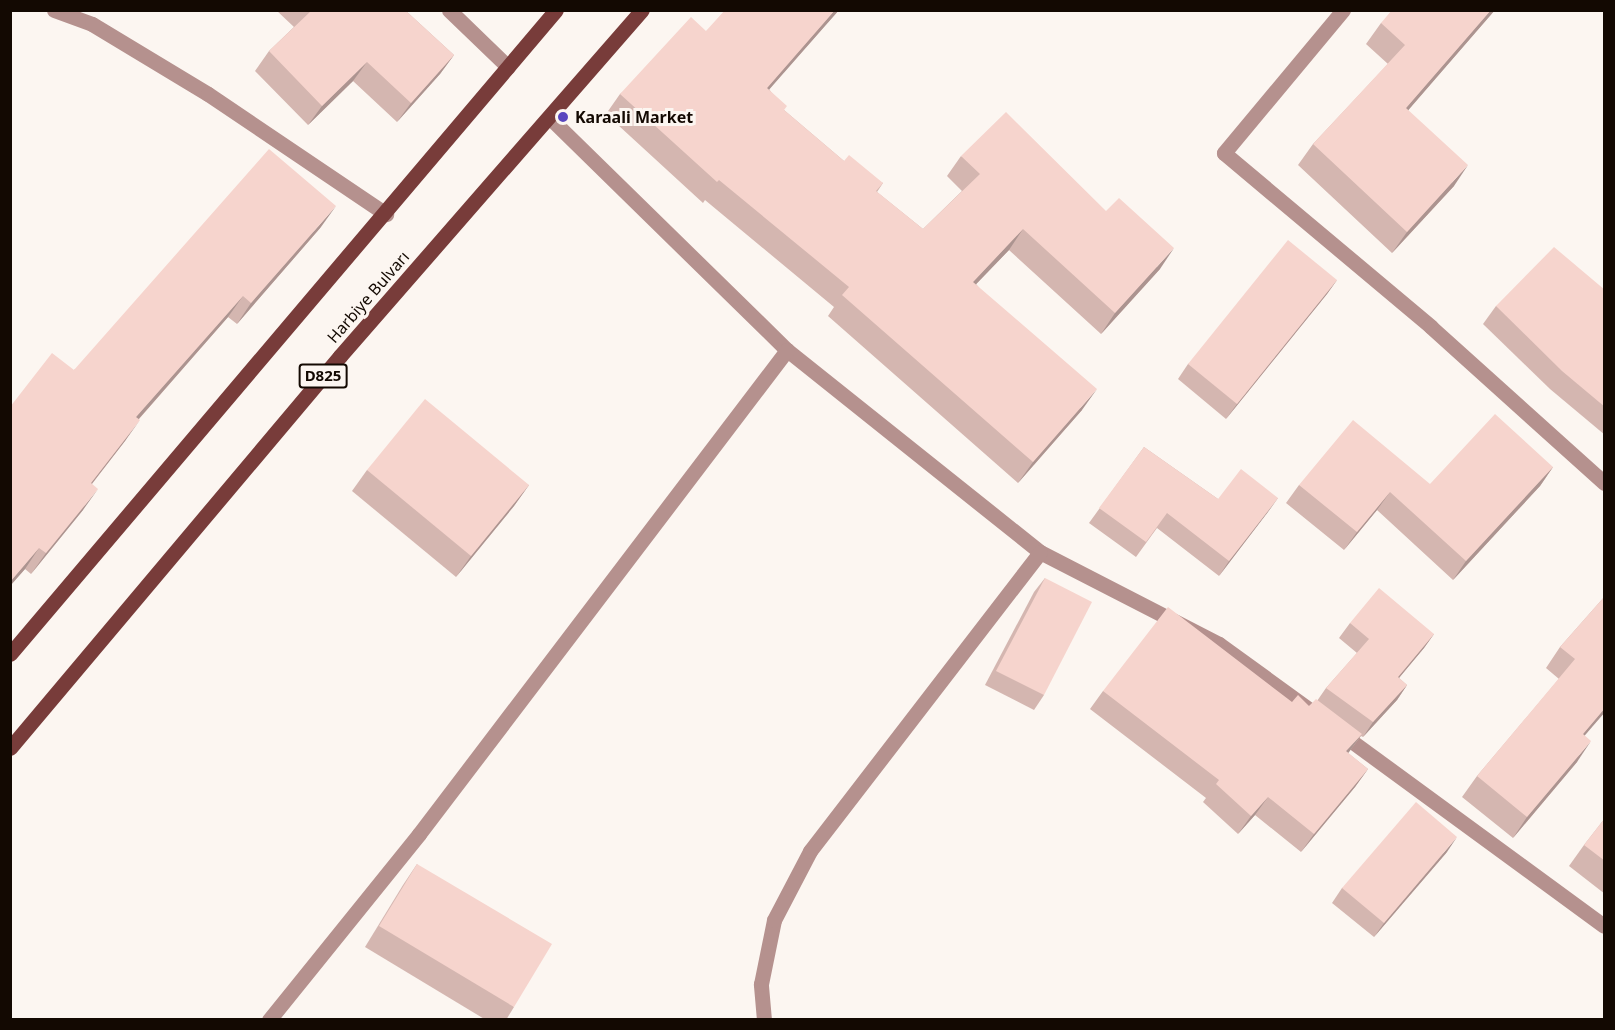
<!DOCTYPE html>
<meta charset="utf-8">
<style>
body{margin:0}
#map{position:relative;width:1615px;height:1030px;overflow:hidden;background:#fcf6f1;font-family:"Noto Sans",sans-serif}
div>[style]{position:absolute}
.street>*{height:15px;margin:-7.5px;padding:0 7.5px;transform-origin:7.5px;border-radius:7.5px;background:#b5918e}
.primary>*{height:15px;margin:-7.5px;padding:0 7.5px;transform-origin:7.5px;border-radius:7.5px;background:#783c3a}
.wall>*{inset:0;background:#d4b6b0}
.shaded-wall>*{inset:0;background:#ac9490}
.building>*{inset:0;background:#f6d4cd}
.dots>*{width:16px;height:16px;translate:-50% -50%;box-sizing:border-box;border:3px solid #fcf6f1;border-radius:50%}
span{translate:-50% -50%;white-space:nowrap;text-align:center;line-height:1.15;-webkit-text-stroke:6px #fcf6f1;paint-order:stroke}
.shield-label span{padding:2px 4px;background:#fcf6f1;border:2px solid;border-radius:4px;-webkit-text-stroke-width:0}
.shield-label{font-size:15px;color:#130902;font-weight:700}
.poi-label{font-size:16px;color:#130902;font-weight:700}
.left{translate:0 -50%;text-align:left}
.street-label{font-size:16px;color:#130902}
.frame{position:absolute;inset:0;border:12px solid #130902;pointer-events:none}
</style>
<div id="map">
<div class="street">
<div style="left:54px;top:10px;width:40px;rotate:20.2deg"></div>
<div style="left:92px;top:24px;width:135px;rotate:31.1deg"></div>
<div style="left:208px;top:94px;width:215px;rotate:34deg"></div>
<div style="left:449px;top:10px;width:82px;rotate:44deg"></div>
<div style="left:1343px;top:10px;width:186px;rotate:129.8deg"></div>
<div style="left:1224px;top:153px;width:270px;rotate:40deg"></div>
<div style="left:1431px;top:327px;width:233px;rotate:42deg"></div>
<div style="left:550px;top:118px;width:332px;rotate:44.4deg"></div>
<div style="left:787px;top:350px;width:324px;rotate:38.6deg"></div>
<div style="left:1040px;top:552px;width:201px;rotate:27.2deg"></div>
<div style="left:1219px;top:644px;width:112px;rotate:36deg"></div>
<div style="left:1339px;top:732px;width:328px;rotate:36.2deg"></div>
<div style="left:269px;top:1020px;width:239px;rotate:-51.1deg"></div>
<div style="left:419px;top:834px;width:608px;rotate:-52.75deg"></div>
<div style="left:764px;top:1020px;width:36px;rotate:-95deg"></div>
<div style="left:761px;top:984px;width:65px;rotate:-78.5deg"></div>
<div style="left:774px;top:920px;width:78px;rotate:-62.4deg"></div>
<div style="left:810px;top:851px;width:377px;rotate:-52.4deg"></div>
</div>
<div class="primary">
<div style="left:10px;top:654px;width:844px;rotate:-49.71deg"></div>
<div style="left:10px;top:748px;width:512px;rotate:-49.91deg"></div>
<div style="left:340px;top:356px;width:459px;rotate:-48.9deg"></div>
</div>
<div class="wall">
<div style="clip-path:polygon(276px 10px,405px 10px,454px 55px,440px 74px,397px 122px,353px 81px,308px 125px,255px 71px,269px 51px,294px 27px)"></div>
<div style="clip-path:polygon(839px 10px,769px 89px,784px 110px,844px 161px,883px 183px,877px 192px,923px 229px,962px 191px,947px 176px,961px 156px,1160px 269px,1101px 334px,1009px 250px,976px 284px,1082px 410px,1018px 483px,828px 316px,834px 307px,705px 200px,703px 203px,606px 114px,620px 94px,706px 31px)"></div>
<div style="clip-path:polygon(1495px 10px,1408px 110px,1454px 186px,1392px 253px,1298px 165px,1313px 144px,1388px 64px,1366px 44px,1381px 23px)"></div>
<div style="clip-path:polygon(321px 227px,237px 324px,228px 317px,139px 419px,125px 441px,92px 484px,83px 510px,31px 574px,25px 569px,10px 586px,10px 407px)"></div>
<div style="clip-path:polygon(1337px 280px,1327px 294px,1226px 419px,1178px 379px,1188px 364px)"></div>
<div style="clip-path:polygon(1605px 290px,1605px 435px,1550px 389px,1483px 324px,1496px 306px)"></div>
<div style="clip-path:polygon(1144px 447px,1218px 499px,1278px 498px,1219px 576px,1157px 528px,1136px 557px,1089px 523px)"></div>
<div style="clip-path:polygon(1553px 467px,1540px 486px,1453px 580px,1377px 510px,1344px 550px,1286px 503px,1299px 485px,1430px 484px)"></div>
<div style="clip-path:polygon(367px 470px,529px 485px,514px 506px,456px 577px,352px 491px)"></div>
<div style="clip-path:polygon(1045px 578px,1044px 695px,1034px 710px,985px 685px,1034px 592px)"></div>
<div style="clip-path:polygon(1605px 596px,1605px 712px,1584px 735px,1577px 762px,1513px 838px,1462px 797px,1477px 776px,1559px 679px,1546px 668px,1560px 647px)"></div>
<div style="clip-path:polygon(1350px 623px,1434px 634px,1424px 648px,1399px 678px,1407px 685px,1397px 700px,1363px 737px,1361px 736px,1348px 753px,1368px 769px,1355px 787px,1301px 852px,1255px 815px,1238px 834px,1203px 802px,1206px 798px,1090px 709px,1103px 691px,1292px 702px,1309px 706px,1317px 701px,1326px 688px,1357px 653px,1339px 638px)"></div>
<div style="clip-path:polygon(1605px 818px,1605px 894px,1569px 866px,1584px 845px)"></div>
<div style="clip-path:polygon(1447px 852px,1374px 937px,1332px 903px,1342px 888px)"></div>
<div style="clip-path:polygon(417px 864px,514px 1007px,506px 1020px,486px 1020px,365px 947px,403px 885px)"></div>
</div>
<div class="shaded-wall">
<div style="clip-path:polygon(835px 10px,839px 10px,753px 108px,767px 88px)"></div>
<div style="clip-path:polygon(1491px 10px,1495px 10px,1392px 129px,1406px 108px)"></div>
<div style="clip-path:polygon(454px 55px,440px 74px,397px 122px,411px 103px)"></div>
<div style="clip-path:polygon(367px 62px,353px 81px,308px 125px,322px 106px)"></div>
<div style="clip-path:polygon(1468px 165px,1454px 186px,1392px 253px,1407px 232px)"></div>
<div style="clip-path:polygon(336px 206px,321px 227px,237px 324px,251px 303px)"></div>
<div style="clip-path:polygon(1023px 229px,1009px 250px,959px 302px,973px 282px)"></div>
<div style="clip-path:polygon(1174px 248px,1160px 269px,1101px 334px,1115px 313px)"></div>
<div style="clip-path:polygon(1337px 280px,1327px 294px,1226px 419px,1237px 404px)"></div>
<div style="clip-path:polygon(243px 296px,228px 317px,122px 438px,136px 417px)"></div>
<div style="clip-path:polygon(1097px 389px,1082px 410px,1018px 483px,1033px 462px)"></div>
<div style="clip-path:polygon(140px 420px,125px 441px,76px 504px,91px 483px)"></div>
<div style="clip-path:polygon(1553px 467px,1540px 486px,1453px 580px,1466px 561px)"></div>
<div style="clip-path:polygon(529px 485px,514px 506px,456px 577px,471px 556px)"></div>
<div style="clip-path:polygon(98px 489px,83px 510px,31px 574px,46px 553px)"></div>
<div style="clip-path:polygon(1390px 492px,1377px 510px,1344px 550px,1357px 532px)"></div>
<div style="clip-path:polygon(1278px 498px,1268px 512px,1219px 576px,1229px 561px)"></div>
<div style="clip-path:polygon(39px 548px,25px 569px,10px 586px,10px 582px)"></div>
<div style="clip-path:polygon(1434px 634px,1424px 648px,1388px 691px,1398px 677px)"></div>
<div style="clip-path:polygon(1407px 685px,1397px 700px,1363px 737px,1373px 722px)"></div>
<div style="clip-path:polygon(1605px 708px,1605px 712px,1568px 755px,1583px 734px)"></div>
<div style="clip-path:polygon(1362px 734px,1349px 752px,1334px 769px,1346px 751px)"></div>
<div style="clip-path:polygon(1591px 741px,1577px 762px,1513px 838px,1527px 817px)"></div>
<div style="clip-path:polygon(1368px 769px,1355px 787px,1301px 852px,1314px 834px)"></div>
<div style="clip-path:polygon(1268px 797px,1255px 815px,1238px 834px,1251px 816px)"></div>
<div style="clip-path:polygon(1457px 837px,1447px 852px,1374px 937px,1384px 923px)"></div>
</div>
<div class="building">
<div style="clip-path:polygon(310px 10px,405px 10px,454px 55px,411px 103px,367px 62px,322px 106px,269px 51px,311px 11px)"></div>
<div style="clip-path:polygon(725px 10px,835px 10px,767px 88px,787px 106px,784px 110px,844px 161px,849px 155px,883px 183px,876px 191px,923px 229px,980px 174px,961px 156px,1006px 112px,1106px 211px,1119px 198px,1174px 248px,1115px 313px,1023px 229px,973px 282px,1097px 389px,1033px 462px,842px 295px,849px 287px,719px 180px,717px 182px,620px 94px,691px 17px,706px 31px)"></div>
<div style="clip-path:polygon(1392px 10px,1491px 10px,1406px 108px,1468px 165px,1407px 232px,1313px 144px,1405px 45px,1381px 23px)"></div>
<div style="clip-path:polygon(269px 149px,336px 206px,251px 303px,243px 296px,136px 417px,140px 420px,91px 483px,98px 489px,46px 553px,39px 548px,10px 582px,10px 407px,52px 353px,74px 370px)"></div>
<div style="clip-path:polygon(1288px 240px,1337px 280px,1237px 404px,1188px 364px)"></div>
<div style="clip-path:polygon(1554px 247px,1605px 290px,1605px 407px,1562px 371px,1496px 306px)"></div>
<div style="clip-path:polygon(425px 399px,529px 485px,471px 556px,367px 470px)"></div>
<div style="clip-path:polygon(1495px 414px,1553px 467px,1466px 561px,1390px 492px,1357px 532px,1299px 485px,1353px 420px,1430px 484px)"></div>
<div style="clip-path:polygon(1144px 447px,1218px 499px,1241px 469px,1278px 498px,1229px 561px,1167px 513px,1146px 542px,1099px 508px)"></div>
<div style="clip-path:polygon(1045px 578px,1092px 602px,1044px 695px,996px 671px)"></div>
<div style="clip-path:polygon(1379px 588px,1434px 634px,1398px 677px,1407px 685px,1373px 722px,1326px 688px,1369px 639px,1350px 623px)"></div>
<div style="clip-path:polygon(1605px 596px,1605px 708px,1583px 734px,1591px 741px,1527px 817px,1477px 776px,1575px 659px,1560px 647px)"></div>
<div style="clip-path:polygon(1168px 607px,1292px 702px,1298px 695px,1309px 706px,1316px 699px,1362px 734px,1346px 751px,1368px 769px,1314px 834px,1268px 797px,1251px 816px,1216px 784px,1219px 780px,1103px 691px)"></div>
<div style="clip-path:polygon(1416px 802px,1457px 837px,1384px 923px,1342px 888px)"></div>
<div style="clip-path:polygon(1605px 818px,1605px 861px,1584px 845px)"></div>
<div style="clip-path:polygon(417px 864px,552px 944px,514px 1007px,379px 926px)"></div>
</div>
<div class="dots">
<div style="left:563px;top:117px;background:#5946be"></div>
</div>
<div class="shield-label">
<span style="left:323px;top:376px">D825</span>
</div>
<div class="poi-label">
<span class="left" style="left:575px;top:117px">Karaali Market</span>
</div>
<div class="street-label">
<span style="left:368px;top:297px;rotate:-49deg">Harbiye Bulvarı</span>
</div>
<div class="frame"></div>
</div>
